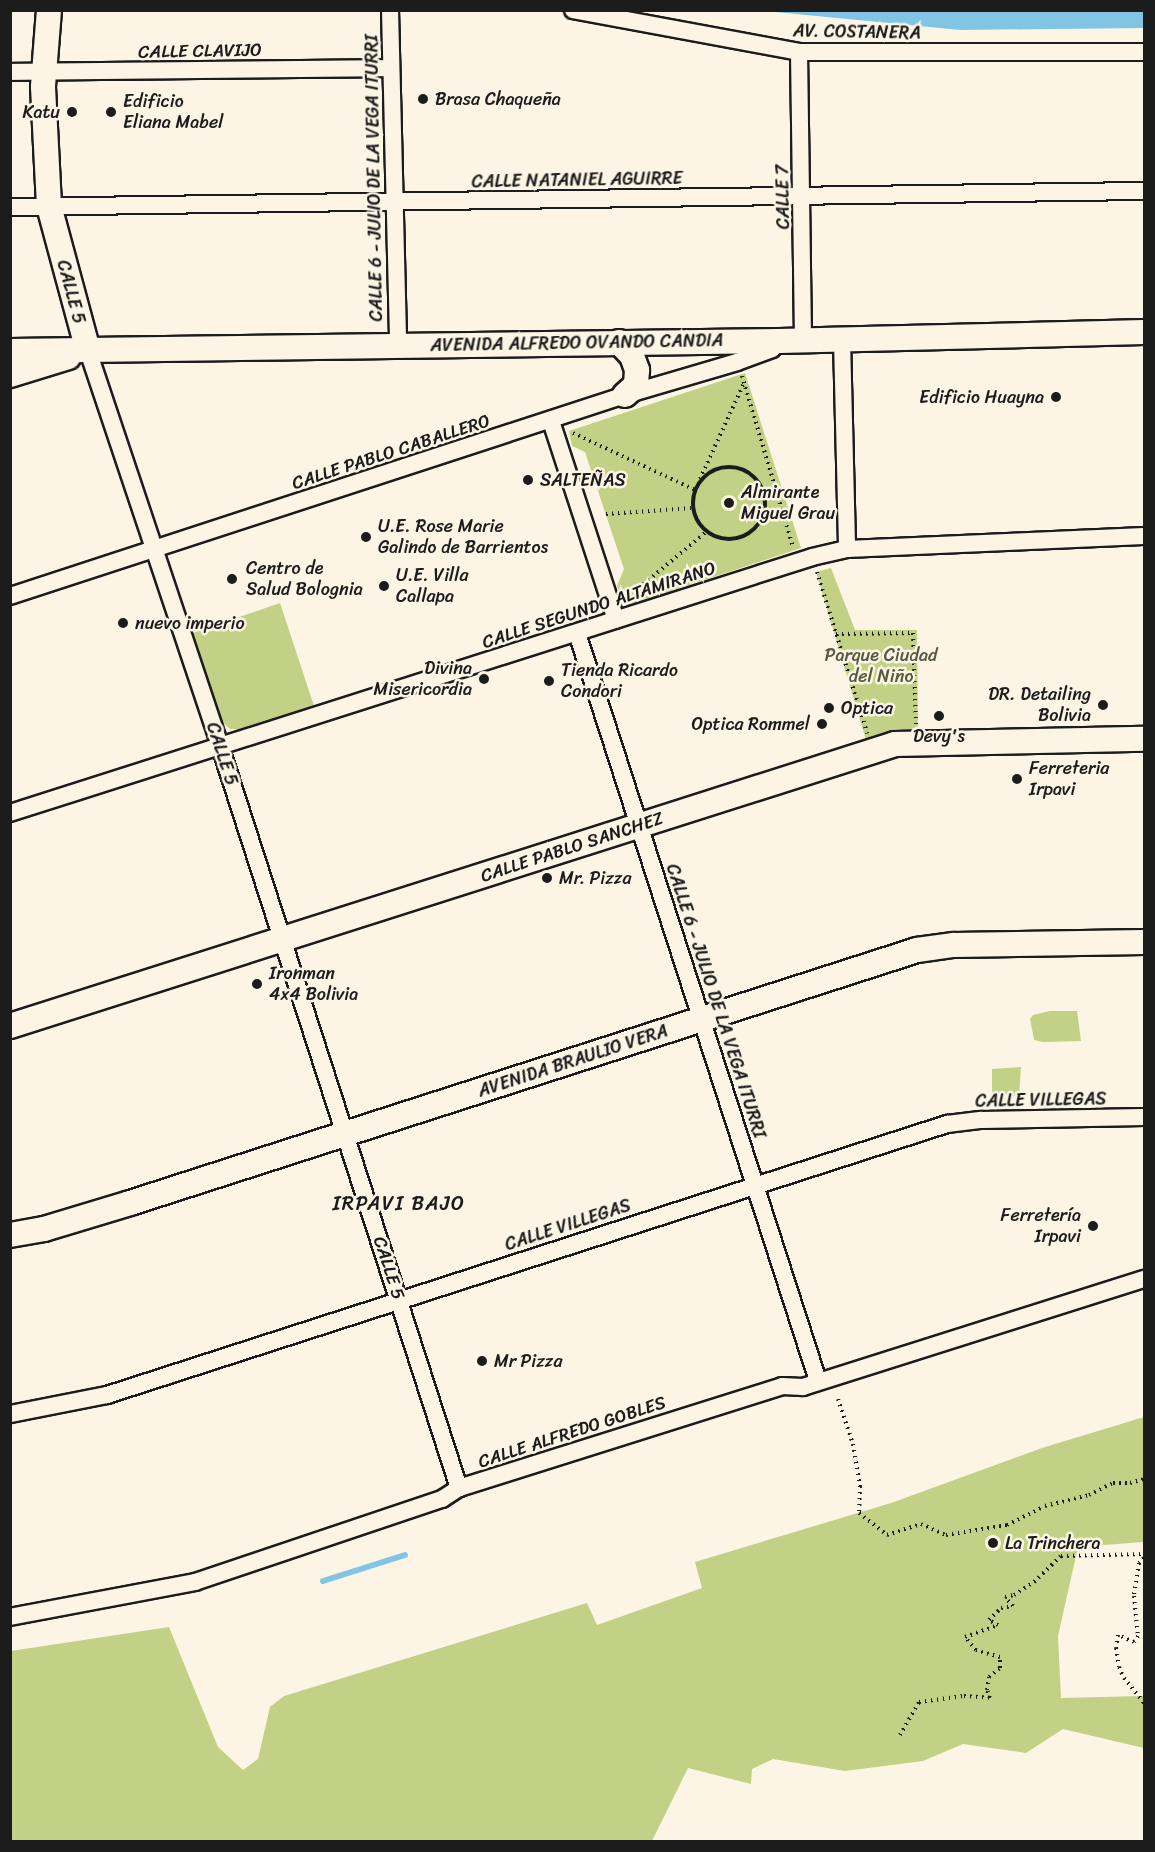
<!DOCTYPE html>
<meta charset="utf-8">
<style>
body{margin:0}
#map{position:relative;width:1155px;height:1852px;overflow:hidden;background:#fcf5e5;font-family:Sriracha,sans-serif}
div>[style]{position:absolute}
.green>*{inset:0;background:#c2d185}
.water>*{inset:0;background:#82c5e3}
.stream>*{height:6px;margin:-3px;padding:0 3px;transform-origin:3px;border-radius:3px;background:#82c5e3}
.path>*{height:4px;margin-top:-2px;transform-origin:0;background:repeating-linear-gradient(90deg,#1c1c1c 0 1.5px,transparent 0 6px)}
.path>.ring{margin:-2px;padding:0;box-sizing:content-box;background:none;border:4px solid #1c1c1c;border-radius:50%}
.roads{filter:drop-shadow(2px 0 #1c1c1c) drop-shadow(-2px 0 #1c1c1c) drop-shadow(0 2px #1c1c1c) drop-shadow(0 -2px #1c1c1c)}
.minor>*{height:16px;margin:-8px;padding:0 8px;transform-origin:8px;border-radius:8px;background:#fcf5e5}
.secondary>*{height:24px;margin:-12px;padding:0 12px;transform-origin:12px;border-radius:12px;background:#fcf5e5}
.dots>*{width:16px;height:16px;translate:-50% -50%;box-sizing:border-box;border:3px solid #fcf5e5;border-radius:50%}
span{translate:-50% -50%;white-space:nowrap;text-align:center;line-height:1.15;-webkit-text-stroke:5px #fcf5e5;paint-order:stroke}
.street-label{font-size:18px;color:#1c1c1c}
.poi-label{font-size:18px;color:#1c1c1c}
.left{translate:0 -50%;text-align:left}
.right{translate:-100% -50%;text-align:right}
.park-label{font-size:18px;color:#565b41}
.neighbourhood-label{font-size:20px;color:#1c1c1c;letter-spacing:1.5px}
.frame{position:absolute;inset:0;border:12px solid #1c1c1c;pointer-events:none}
</style>
<div id="map">
<div class="green">
<div style="clip-path:polygon(745px 373px,801px 548px,629px 605px,623px 602px,617px 586px,624px 569px,585px 452px,572px 446px,569px 431px)"></div>
<div style="clip-path:polygon(831px 568px,855px 630px,917px 630px,918px 731px,894px 732px,866px 740px,816px 572px)"></div>
<div style="clip-path:polygon(280px 603px,314px 706px,240px 729px,230px 729px,222px 722px,193px 633px)"></div>
<div style="clip-path:polygon(1050px 1011px,1077px 1011px,1081px 1041px,1043px 1042px,1034px 1040px,1030px 1019px,1033px 1015px)"></div>
<div style="clip-path:polygon(1021px 1067px,1019px 1096px,992px 1095px,992px 1069px)"></div>
<div style="clip-path:polygon(1144px 1417px,1143px 1542px,1078px 1547px,1058px 1636px,1061px 1698px,1144px 1696px,1144px 1748px,1063px 1729px,1026px 1753px,963px 1744px,923px 1761px,845px 1771px,773px 1759px,752px 1769px,751px 1784px,688px 1768px,652px 1841px,11px 1841px,11px 1651px,169px 1627px,218px 1747px,243px 1770px,258px 1759px,270px 1707px,284px 1696px,587px 1603px,597px 1625px,702px 1588px,695px 1562px,891px 1503px,1042px 1448px)"></div>
</div>
<div class="water">
<div style="clip-path:polygon(1144px 10px,1144px 28px,960px 30px,765px 11px)"></div>
</div>
<div class="stream">
<div style="left:323px;top:1581px;width:86px;rotate:-17.6deg"></div>
</div>
<div class="path">
<div style="left:742px;top:376px;width:178px;rotate:73.4deg"></div>
<div style="left:573px;top:433px;width:135px;rotate:25deg"></div>
<div class="ring" style="left:693px;top:467px;width:68px;height:68px"></div>
<div style="left:700px;top:479px;width:106px;rotate:-65.4deg"></div>
<div style="left:606px;top:514px;width:86px;rotate:-4deg"></div>
<div style="left:817px;top:572px;width:169px;rotate:72.7deg"></div>
<div style="left:623px;top:593px;width:17px;rotate:-17deg"></div>
<div style="left:639px;top:588px;width:87px;rotate:-39.9deg"></div>
<div style="left:836px;top:634px;width:77px;rotate:-0.7deg"></div>
<div style="left:913px;top:633px;width:91px;rotate:88.1deg"></div>
<div style="left:838px;top:1399px;width:47px;rotate:71.6deg"></div>
<div style="left:853px;top:1444px;width:43px;rotate:80.5deg"></div>
<div style="left:860px;top:1486px;width:27px;rotate:92deg"></div>
<div style="left:859px;top:1513px;width:36px;rotate:38deg"></div>
<div style="left:887px;top:1535px;width:36px;rotate:-18deg"></div>
<div style="left:921px;top:1524px;width:27px;rotate:24deg"></div>
<div style="left:946px;top:1535px;width:62px;rotate:-9.3deg"></div>
<div style="left:1007px;top:1525px;width:42px;rotate:-26.6deg"></div>
<div style="left:1045px;top:1506px;width:45px;rotate:-14deg"></div>
<div style="left:1089px;top:1495px;width:27px;rotate:-27deg"></div>
<div style="left:1113px;top:1483px;width:17px"></div>
<div style="left:1130px;top:1483px;width:15px;rotate:-16deg"></div>
<div style="left:1144px;top:1558px;width:7px;rotate:135deg"></div>
<div style="left:1139px;top:1563px;width:33px;rotate:99deg"></div>
<div style="left:1134px;top:1596px;width:40px;rotate:84.3deg"></div>
<div style="left:1138px;top:1636px;width:7px;rotate:124deg"></div>
<div style="left:1134px;top:1642px;width:17px;rotate:-156deg"></div>
<div style="left:1118px;top:1635px;width:13px;rotate:99deg"></div>
<div style="left:1116px;top:1648px;width:19px;rotate:81deg"></div>
<div style="left:1119px;top:1667px;width:12px;rotate:66deg"></div>
<div style="left:1124px;top:1678px;width:32px;rotate:51deg"></div>
<div style="left:900px;top:1735px;width:38px;rotate:-60deg"></div>
<div style="left:919px;top:1702px;width:45px;rotate:-7.6deg"></div>
<div style="left:964px;top:1696px;width:26px;rotate:4deg"></div>
<div style="left:990px;top:1698px;width:9px;rotate:-111deg"></div>
<div style="left:987px;top:1690px;width:13px;rotate:-81deg"></div>
<div style="left:989px;top:1677px;width:14px;rotate:-39deg"></div>
<div style="left:1000px;top:1668px;width:11px;rotate:-90deg"></div>
<div style="left:1000px;top:1657px;width:25px;rotate:-164deg"></div>
<div style="left:976px;top:1650px;width:17px;rotate:-130deg"></div>
<div style="left:965px;top:1637px;width:35px;rotate:-20deg"></div>
<div style="left:998px;top:1625px;width:10px;rotate:-151deg"></div>
<div style="left:989px;top:1620px;width:17px;rotate:-45deg"></div>
<div style="left:1001px;top:1608px;width:12px;rotate:-9deg"></div>
<div style="left:1013px;top:1606px;width:12px;rotate:-132deg"></div>
<div style="left:1005px;top:1597px;width:9px;rotate:-13deg"></div>
<div style="left:1014px;top:1595px;width:24px;rotate:-33deg"></div>
<div style="left:1034px;top:1582px;width:37px;rotate:-44deg"></div>
<div style="left:1061px;top:1556px;width:83px;rotate:-1.4deg"></div>
</div>
<div class="roads">
<div class="minor">
<div style="left:390px;top:10px;width:335px;rotate:88.6deg"></div>
<div style="left:573px;top:10px;width:230px;rotate:10.5deg"></div>
<div style="left:799px;top:52px;width:345px"></div>
<div style="left:799px;top:52px;width:288px;rotate:89.2deg"></div>
<div style="left:10px;top:72px;width:381px;rotate:-0.6deg"></div>
<div style="left:10px;top:207px;width:1134px;rotate:-0.81deg"></div>
<div style="left:842px;top:340px;width:209px;rotate:88.6deg"></div>
<div style="left:88px;top:351px;width:416px;rotate:71.5deg"></div>
<div style="left:220px;top:746px;width:780px;rotate:72.15deg"></div>
<div style="left:551px;top:421px;width:209px;rotate:71.9deg"></div>
<div style="left:10px;top:596px;width:647px;rotate:-18.1deg"></div>
<div style="left:625px;top:395px;width:117px;rotate:-16.4deg"></div>
<div style="left:737px;top:362px;width:37px;rotate:-20deg"></div>
<div style="left:772px;top:349px;width:11px;rotate:-49deg"></div>
<div style="left:577px;top:633px;width:786px;rotate:72.14deg"></div>
<div style="left:10px;top:813px;width:842px;rotate:-17.7deg"></div>
<div style="left:812px;top:557px;width:36px;rotate:-13deg"></div>
<div style="left:847px;top:549px;width:297px;rotate:-2.5deg"></div>
<div style="left:10px;top:1414px;width:99px;rotate:-11.1deg"></div>
<div style="left:107px;top:1395px;width:883px;rotate:-17.88deg"></div>
<div style="left:947px;top:1124px;width:35px;rotate:-7deg"></div>
<div style="left:982px;top:1120px;width:162px;rotate:-1.1deg"></div>
<div style="left:10px;top:1617px;width:188px;rotate:-10.7deg"></div>
<div style="left:195px;top:1582px;width:261px;rotate:-18.6deg"></div>
<div style="left:442px;top:1499px;width:20px;rotate:-33deg"></div>
<div style="left:459px;top:1488px;width:339px;rotate:-17.5deg"></div>
<div style="left:782px;top:1386px;width:21px;rotate:3deg"></div>
<div style="left:803px;top:1387px;width:358px;rotate:-17.6deg"></div>
</div>
<div class="secondary">
<div style="left:49px;top:10px;width:77px;rotate:94.5deg"></div>
<div style="left:43px;top:87px;width:119px;rotate:87.1deg"></div>
<div style="left:49px;top:206px;width:150px;rotate:74.9deg"></div>
<div style="left:619px;top:342px;width:19px;rotate:47deg"></div>
<div style="left:632px;top:356px;width:15px;rotate:70deg"></div>
<div style="left:637px;top:370px;width:15px;rotate:94deg"></div>
<div style="left:636px;top:385px;width:15px;rotate:138deg"></div>
<div style="left:10px;top:351px;width:769px;rotate:-0.75deg"></div>
<div style="left:779px;top:341px;width:365px;rotate:-1.4deg"></div>
<div style="left:10px;top:375px;width:61px;rotate:-17.2deg"></div>
<div style="left:10px;top:1026px;width:929px;rotate:-17.67deg"></div>
<div style="left:895px;top:744px;width:249px;rotate:-1.2deg"></div>
<div style="left:10px;top:1235px;width:35px;rotate:-10deg"></div>
<div style="left:44px;top:1229px;width:90px;rotate:-16.8deg"></div>
<div style="left:130px;top:1203px;width:827px;rotate:-17.82deg"></div>
<div style="left:917px;top:950px;width:37px;rotate:-8deg"></div>
<div style="left:954px;top:945px;width:190px;rotate:-0.9deg"></div>
</div>
</div>
<div class="dots">
<div style="left:423px;top:99px;background:#1c1c1c"></div>
<div style="left:72px;top:112px;background:#1c1c1c"></div>
<div style="left:111px;top:112px;background:#1c1c1c"></div>
<div style="left:1056px;top:397px;background:#1c1c1c"></div>
<div style="left:528px;top:480px;background:#1c1c1c"></div>
<div style="left:729px;top:503px;background:#1c1c1c"></div>
<div style="left:366px;top:537px;background:#1c1c1c"></div>
<div style="left:232px;top:579px;background:#1c1c1c"></div>
<div style="left:384px;top:586px;background:#1c1c1c"></div>
<div style="left:123px;top:623px;background:#1c1c1c"></div>
<div style="left:484px;top:679px;background:#1c1c1c"></div>
<div style="left:549px;top:681px;background:#1c1c1c"></div>
<div style="left:1103px;top:705px;background:#1c1c1c"></div>
<div style="left:829px;top:708px;background:#1c1c1c"></div>
<div style="left:939px;top:716px;background:#1c1c1c"></div>
<div style="left:822px;top:724px;background:#1c1c1c"></div>
<div style="left:1017px;top:779px;background:#1c1c1c"></div>
<div style="left:547px;top:878px;background:#1c1c1c"></div>
<div style="left:257px;top:984px;background:#1c1c1c"></div>
<div style="left:1093px;top:1226px;background:#1c1c1c"></div>
<div style="left:482px;top:1361px;background:#1c1c1c"></div>
<div style="left:993px;top:1543px;background:#1c1c1c"></div>
</div>
<div class="street-label">
<span style="left:857px;top:32px;rotate:1deg">AV. COSTANERA</span>
<span style="left:200px;top:51px;rotate:-1deg">CALLE CLAVIJO</span>
<span style="left:374px;top:178px;rotate:-91deg">CALLE 6 - JULIO DE LA VEGA ITURRI</span>
<span style="left:577px;top:180px;rotate:-1deg">CALLE NATANIEL AGUIRRE</span>
<span style="left:783px;top:197px;rotate:-91deg">CALLE 7</span>
<span style="left:71px;top:292px;rotate:75deg">CALLE 5</span>
<span style="left:577px;top:343px;rotate:-1deg">AVENIDA ALFREDO OVANDO CANDIA</span>
<span style="left:391px;top:452px;rotate:-18deg">CALLE PABLO CABALLERO</span>
<span style="left:599px;top:605px;rotate:-18deg">CALLE SEGUNDO ALTAMIRANO</span>
<span style="left:222px;top:754px;rotate:72deg">CALLE 5</span>
<span style="left:572px;top:847px;rotate:-18deg">CALLE PABLO SANCHEZ</span>
<span style="left:716px;top:1001px;rotate:72deg">CALLE 6 - JULIO DE LA VEGA ITURRI</span>
<span style="left:573px;top:1061px;rotate:-18deg">AVENIDA BRAULIO VERA</span>
<span style="left:1041px;top:1100px;rotate:-1deg">CALLE VILLEGAS</span>
<span style="left:568px;top:1225px;rotate:-18deg">CALLE VILLEGAS</span>
<span style="left:389px;top:1268px;rotate:72deg">CALLE 5</span>
<span style="left:572px;top:1432px;rotate:-18deg">CALLE ALFREDO GOBLES</span>
</div>
<div class="poi-label">
<span class="left" style="left:435px;top:99px">Brasa Chaqueña</span>
<span class="left" style="left:123px;top:112px">Edificio<br>Eliana Mabel</span>
<span class="right" style="left:60px;top:112px">Katu</span>
<span class="right" style="left:1044px;top:397px">Edificio Huayna</span>
<span class="left" style="left:540px;top:480px">SALTEÑAS</span>
<span class="left" style="left:741px;top:503px">Almirante<br>Miguel Grau</span>
<span class="left" style="left:378px;top:537px">U.E. Rose Marie<br>Galindo de Barrientos</span>
<span class="left" style="left:246px;top:579px">Centro de<br>Salud Bolognia</span>
<span class="left" style="left:396px;top:586px">U.E. Villa<br>Callapa</span>
<span class="left" style="left:135px;top:623px">nuevo imperio</span>
<span class="right" style="left:472px;top:679px">Divina<br>Misericordia</span>
<span class="left" style="left:561px;top:681px">Tienda Ricardo<br>Condori</span>
<span class="right" style="left:1091px;top:705px">DR. Detailing<br>Bolivia</span>
<span class="left" style="left:841px;top:708px">Optica</span>
<span class="right" style="left:810px;top:724px">Optica Rommel</span>
<span style="left:939px;top:736px">Devy's</span>
<span class="left" style="left:1029px;top:779px">Ferreteria<br>Irpavi</span>
<span class="left" style="left:559px;top:878px">Mr. Pizza</span>
<span class="left" style="left:269px;top:984px">Ironman<br>4x4 Bolivia</span>
<span class="right" style="left:1081px;top:1226px">Ferretería<br>Irpavi</span>
<span class="left" style="left:494px;top:1361px">Mr Pizza</span>
<span class="left" style="left:1005px;top:1543px">La Trinchera</span>
</div>
<div class="park-label">
<span style="left:881px;top:666px">Parque Ciudad<br>del Niño</span>
</div>
<div class="neighbourhood-label">
<span style="left:399px;top:1203px">IRPAVI BAJO</span>
</div>
<div class="frame"></div>
</div>
